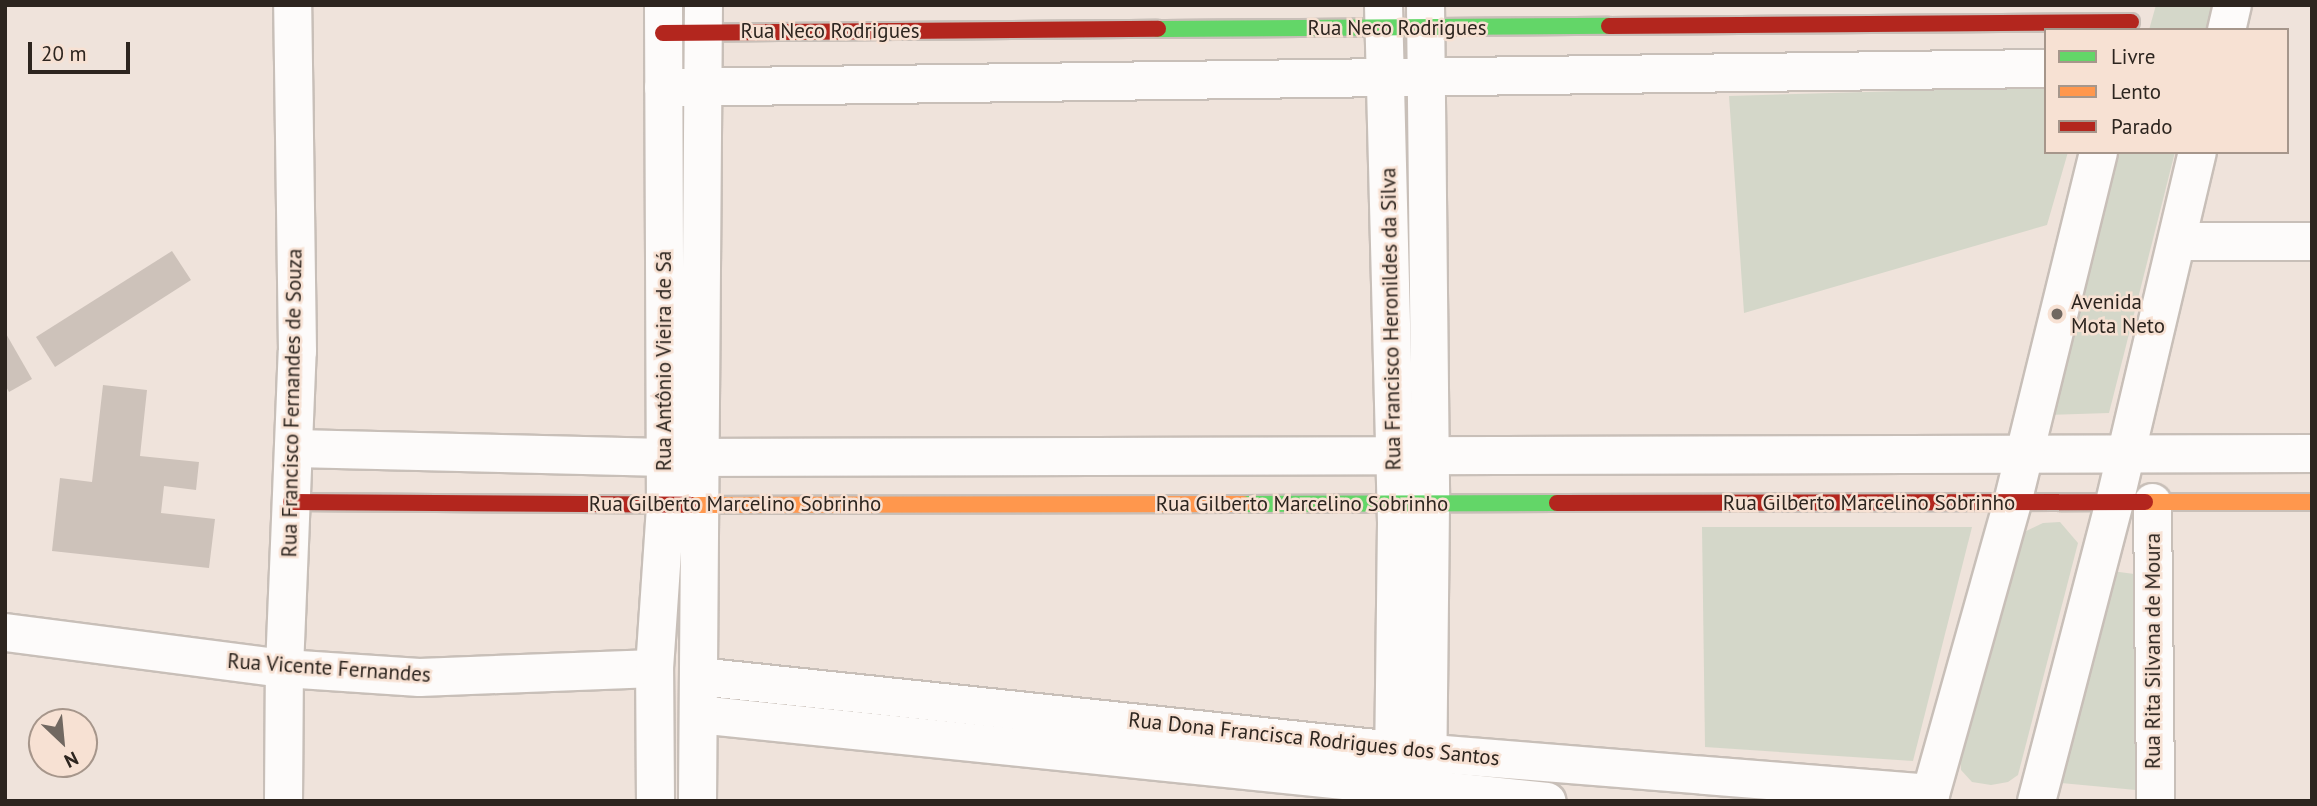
<!DOCTYPE html>
<meta charset="utf-8">
<style>
body{margin:0}
#map{position:relative;width:2317px;height:806px;overflow:hidden;background:#efe3db;font-family:"PT Sans",sans-serif}
div>[style]{position:absolute}
.green>*{inset:0;background:#d4d7c9}
.building>*{inset:0;background:#cdc2ba}
.roads{filter:drop-shadow(2px 0 #c8bfb8) drop-shadow(-2px 0 #c8bfb8) drop-shadow(0 2px #c8bfb8) drop-shadow(0 -2px #c8bfb8)}
.street>*{height:37px;margin:-18.5px;padding:0 18.5px;transform-origin:18.5px;border-radius:18.5px;background:#fdfbfa}
.fast>*{height:16px;margin:-8px;padding:0 8px;transform-origin:8px;border-radius:8px;background:#63d668}
.slow>*{height:16px;margin:-8px;padding:0 8px;transform-origin:8px;border-radius:8px;background:#ff974d}
.jam>*{height:16px;margin:-8px;padding:0 8px;transform-origin:8px;border-radius:8px;background:#b3261e}
.dots>*{width:19px;height:19px;translate:-50% -50%;box-sizing:border-box;border:4px solid #f7e1d3;border-radius:50%}
span{translate:-50% -50%;white-space:nowrap;text-align:center;line-height:1.15;-webkit-text-stroke:5px #f7e1d3;paint-order:stroke}
.street-label{font-size:21px;color:#2d251f}
.poi-label{font-size:21px;color:#2d251f}
.left{translate:0 -50%;text-align:left}
.frame{position:absolute;inset:0;border:7px solid #2d251f;pointer-events:none}
.legend{position:absolute;left:2044px;top:28px;width:245px;height:126px;box-sizing:border-box;background:#f7e1d3;border:2px solid #a6968b;margin:0;padding:9px 12px;list-style:none;font-size:21px;color:#2d251f}
.legend li{display:flex;align-items:center;gap:14px;height:35px}
.legend b{width:35px;border:2px solid #a6968b}
.north{position:absolute;left:28px;top:708px;width:70px;height:70px;box-sizing:border-box;background:#f7e1d3;border:2px solid #a6968b;border-radius:50%;rotate:154deg;font-size:19px;font-weight:700;line-height:28px;text-align:center;color:#2d251f}
.north::after{content:'';display:block;margin:auto;width:24px;height:32px;background:#716861;clip-path:polygon(50% 0,100% 100%,50% 72%,0 100%)}
.scale{position:absolute;left:28px;top:42px;width:102px;height:32px;box-sizing:border-box;border:4px solid #2d251f;border-top:0;padding-left:9px;font-size:21px;line-height:24px;white-space:nowrap;color:#2d251f;-webkit-text-stroke:5px #f7e1d3;paint-order:stroke}
</style>
<div id="map">
<div class="green">
<div style="clip-path:polygon(2156px 5px,2212px 5px,2206px 30px,2149px 30px)"></div>
<div style="clip-path:polygon(2046px 87px,2046px 152px,2068px 152px,2047px 225px,1744px 313px,1729px 96px)"></div>
<div style="clip-path:polygon(2117px 152px,2175px 152px,2109px 413px,2047px 415px)"></div>
<div style="clip-path:polygon(2060px 522px,2078px 543px,2018px 775px,2008px 782px,1991px 785px,1972px 782px,1961px 770px,1960px 754px,2016px 536px,2043px 523px)"></div>
<div style="clip-path:polygon(1702px 527px,1972px 527px,1913px 761px,1705px 747px)"></div>
<div style="clip-path:polygon(2112px 571px,2134px 574px,2136px 790px,2061px 783px)"></div>
</div>
<div class="building">
<div style="clip-path:polygon(172px 251px,191px 280px,55px 367px,36px 337px)"></div>
<div style="clip-path:polygon(5px 332px,32px 379px,9px 392px,5px 385px)"></div>
<div style="clip-path:polygon(103px 385px,147px 390px,140px 456px,199px 462px,196px 490px,164px 486px,161px 513px,215px 519px,209px 568px,52px 551px,60px 478px,92px 482px)"></div>
</div>
<div class="roads">
<div class="street">
<div style="left:1383px;top:5px;width:518px;rotate:88.56deg"></div>
<div style="left:1396px;top:523px;width:251px;rotate:90.7deg"></div>
<div style="left:1425px;top:5px;width:499px;rotate:89.4deg"></div>
<div style="left:1430px;top:504px;width:275px;rotate:90.6deg"></div>
<div style="left:2226px;top:30px;width:26px;rotate:-77deg"></div>
<div style="left:663px;top:87px;width:1383px;rotate:-0.79deg"></div>
<div style="left:2177px;top:241px;width:135px"></div>
<div style="left:295px;top:448px;width:370px;rotate:1.4deg"></div>
<div style="left:665px;top:457px;width:1647px;rotate:-0.14deg"></div>
<div style="left:2152px;top:502px;width:299px;rotate:89.4deg"></div>
<div style="left:5px;top:632px;width:281px;rotate:7.4deg"></div>
<div style="left:284px;top:668px;width:135px;rotate:3.8deg"></div>
<div style="left:419px;top:677px;width:235px;rotate:-2.2deg"></div>
<div style="left:698px;top:676px;width:700px;rotate:6.07deg"></div>
<div style="left:1394px;top:750px;width:538px;rotate:4.59deg"></div>
<div style="left:698px;top:714px;width:853px;rotate:5.85deg"></div>
<div style="left:283px;top:801px;width:133px;rotate:-89.6deg"></div>
<div style="left:284px;top:668px;width:317px;rotate:-87.7deg"></div>
<div style="left:297px;top:351px;width:346px;rotate:-90.8deg"></div>
<div style="left:655px;top:801px;width:133px;rotate:-90.4deg"></div>
<div style="left:654px;top:668px;width:163px;rotate:-86.1deg"></div>
<div style="left:665px;top:505px;width:500px;rotate:-90.23deg"></div>
<div style="left:697px;top:801px;width:796px;rotate:-89.57deg"></div>
<div style="left:1928px;top:801px;width:311px;rotate:-74.3deg"></div>
<div style="left:2012px;top:502px;width:360px;rotate:-76.2deg"></div>
<div style="left:2036px;top:801px;width:309px;rotate:-75.4deg"></div>
<div style="left:2114px;top:502px;width:360px;rotate:-76.7deg"></div>
</div>
<div class="fast">
<div style="left:1158px;top:29px;width:451px;rotate:-0.4deg"></div>
<div style="left:1243px;top:504px;width:314px;rotate:-0.2deg"></div>
</div>
<div class="slow">
<div style="left:2145px;top:502px;width:167px"></div>
<div style="left:690px;top:505px;width:553px;rotate:-0.1deg"></div>
</div>
<div class="jam">
<div style="left:1609px;top:26px;width:522px;rotate:-0.44deg"></div>
<div style="left:663px;top:33px;width:495px;rotate:-0.5deg"></div>
<div style="left:291px;top:502px;width:399px;rotate:0.4deg"></div>
<div style="left:1557px;top:503px;width:588px;rotate:-0.1deg"></div>
</div>
</div>
<div class="dots">
<div style="left:2057px;top:314px;background:#716861"></div>
</div>
<div class="street-label">
<span style="left:1397px;top:28px">Rua Neco Rodrigues</span>
<span style="left:830px;top:31px">Rua Neco Rodrigues</span>
<span style="left:1391px;top:319px;rotate:-91deg">Rua Francisco Heronildes da Silva</span>
<span style="left:664px;top:361px;rotate:-90deg">Rua Antônio Vieira de Sá</span>
<span style="left:292px;top:403px;rotate:-89deg">Rua Francisco Fernandes de Souza</span>
<span style="left:1869px;top:503px">Rua Gilberto Marcelino Sobrinho</span>
<span style="left:735px;top:504px">Rua Gilberto Marcelino Sobrinho</span>
<span style="left:1302px;top:504px">Rua Gilberto Marcelino Sobrinho</span>
<span style="left:2153px;top:651px;rotate:-90deg">Rua Rita Silvana de Moura</span>
<span style="left:329px;top:668px;rotate:4deg">Rua Vicente Fernandes</span>
<span style="left:1314px;top:739px;rotate:6deg">Rua Dona Francisca Rodrigues dos Santos</span>
</div>
<div class="poi-label">
<span class="left" style="left:2071px;top:314px">Avenida<br>Mota Neto</span>
</div>
<div class="frame"></div>
<ul class="legend">
<li><b style="height:9px;background:#63d668"></b>Livre</li>
<li><b style="height:9px;background:#ff974d"></b>Lento</li>
<li><b style="height:9px;background:#b3261e"></b>Parado</li>
</ul>
<div class="north">N</div>
<div class="scale">20 m</div>
</div>
